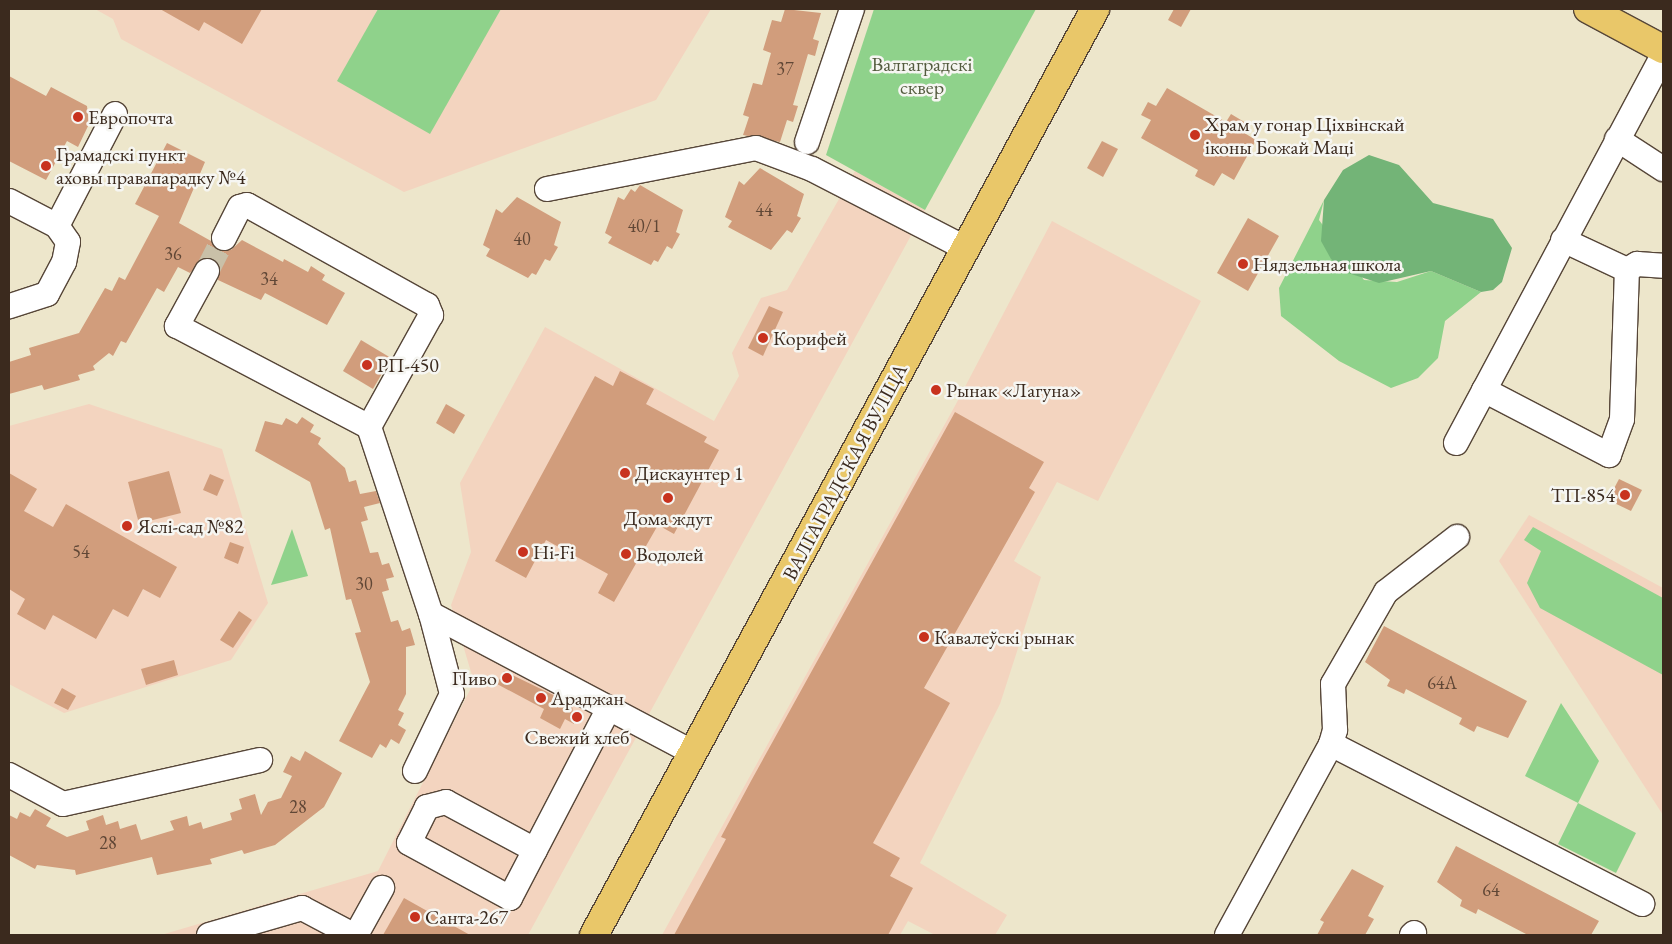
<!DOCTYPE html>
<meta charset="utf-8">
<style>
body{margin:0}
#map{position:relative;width:1672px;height:944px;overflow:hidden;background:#ede6cb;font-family:"EB Garamond",serif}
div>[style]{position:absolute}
.built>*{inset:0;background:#f3d4bf}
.green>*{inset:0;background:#8fd28b}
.forest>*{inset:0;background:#73b477}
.building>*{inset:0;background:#d19d7c}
.minor-tunnel>*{height:24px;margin-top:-12px;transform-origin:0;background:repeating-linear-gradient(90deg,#c9c0a8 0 24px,transparent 0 36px)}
.roads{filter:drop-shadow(1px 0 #564638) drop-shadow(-1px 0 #564638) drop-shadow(0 1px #564638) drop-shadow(0 -1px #564638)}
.minor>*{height:24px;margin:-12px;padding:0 12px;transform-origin:12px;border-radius:12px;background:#fff}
.major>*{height:28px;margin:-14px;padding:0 14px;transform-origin:14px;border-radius:14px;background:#e9c769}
.highway>*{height:28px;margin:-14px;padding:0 14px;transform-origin:14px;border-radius:14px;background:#e9c769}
.dots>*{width:14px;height:14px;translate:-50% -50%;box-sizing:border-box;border:2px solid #f6f6f2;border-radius:50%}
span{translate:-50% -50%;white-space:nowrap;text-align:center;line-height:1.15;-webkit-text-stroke:5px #f6f6f2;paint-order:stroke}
.number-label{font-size:18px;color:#604736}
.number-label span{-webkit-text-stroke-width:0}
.park-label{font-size:20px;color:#545c3f}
.poi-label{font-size:20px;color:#3b2a1e}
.left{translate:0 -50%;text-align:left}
.right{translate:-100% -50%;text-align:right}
.street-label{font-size:20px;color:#3b2a1e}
.frame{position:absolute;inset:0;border:10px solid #3b2a1e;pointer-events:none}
</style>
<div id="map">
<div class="built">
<div style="clip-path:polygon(95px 9px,711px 9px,656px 100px,404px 192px,121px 39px,113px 19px)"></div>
<div style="clip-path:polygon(855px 171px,925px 210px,528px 935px,161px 935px,378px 871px,474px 682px,451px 605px,471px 552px,460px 483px,545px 327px,714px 421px,739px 376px,732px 353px,761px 298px,787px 290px)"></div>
<div style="clip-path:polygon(1052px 221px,1201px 301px,1098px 501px,1057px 482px,1014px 561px,1041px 577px,1000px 704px,920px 863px,1007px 915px,995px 935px,935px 935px,908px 921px,900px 935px,662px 935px,956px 404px)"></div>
<div style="clip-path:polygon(89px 404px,222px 449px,268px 603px,231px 660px,64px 713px,9px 684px,9px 426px)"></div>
<div style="clip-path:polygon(1529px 515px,1663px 588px,1663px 815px,1499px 561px)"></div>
</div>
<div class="green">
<div style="clip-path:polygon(378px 9px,501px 9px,430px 134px,337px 81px)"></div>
<div style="clip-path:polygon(874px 9px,1036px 9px,925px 210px,826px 155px)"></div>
<div style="clip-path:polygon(1324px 200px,1319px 220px,1364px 280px,1397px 282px,1431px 271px,1481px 292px,1445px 321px,1438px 358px,1418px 378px,1391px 388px,1339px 361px,1281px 316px,1279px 288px)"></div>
<div style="clip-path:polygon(1533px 527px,1663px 598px,1663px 675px,1540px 608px,1527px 583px,1541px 551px,1524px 540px)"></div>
<div style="clip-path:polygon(292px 529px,308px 576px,271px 585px)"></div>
<div style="clip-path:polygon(1561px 703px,1599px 761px,1578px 803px,1636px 833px,1616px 873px,1558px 844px,1578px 803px,1525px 776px)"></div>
</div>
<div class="forest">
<div style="clip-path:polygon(1369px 155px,1399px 165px,1433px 203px,1493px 219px,1512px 248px,1502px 282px,1493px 290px,1481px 292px,1431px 271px,1379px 283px,1345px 272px,1331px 259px,1321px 241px,1324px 200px,1343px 170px)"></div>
</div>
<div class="building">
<div style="clip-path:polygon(160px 9px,262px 9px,242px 44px,204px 22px,199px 31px)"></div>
<div style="clip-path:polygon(785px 9px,821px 13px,813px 39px,819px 41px,815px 56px,808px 54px,793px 105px,798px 106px,793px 122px,787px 120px,780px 142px,743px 135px,749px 117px,743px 115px,753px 83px,762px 85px,771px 53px,763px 50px,772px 20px,781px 22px)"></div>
<div style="clip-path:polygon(1174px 9px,1191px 9px,1181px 27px,1168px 20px)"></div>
<div style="clip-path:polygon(9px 76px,46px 96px,51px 87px,87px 106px,89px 124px,78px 147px,67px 141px,46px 180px,9px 161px)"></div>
<div style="clip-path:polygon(1167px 88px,1226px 122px,1231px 114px,1246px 123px,1241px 131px,1256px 140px,1234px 180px,1222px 173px,1214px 186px,1195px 176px,1198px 170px,1141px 138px,1151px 120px,1141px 115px,1148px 102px,1156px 106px)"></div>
<div style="clip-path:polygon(1102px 141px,1118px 149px,1103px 177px,1087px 168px)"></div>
<div style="clip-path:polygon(167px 143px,205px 162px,179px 223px,211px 241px,218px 250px,231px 250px,242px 240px,283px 262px,284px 259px,308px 272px,311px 266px,325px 275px,322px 280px,345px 293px,327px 325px,265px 293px,261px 300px,218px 280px,219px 264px,206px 257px,190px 273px,178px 267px,164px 292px,157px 288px,126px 343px,121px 341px,113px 356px,109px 353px,93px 366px,95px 370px,78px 375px,80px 380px,44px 390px,42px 385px,9px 394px,9px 362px,31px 355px,29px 348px,79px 333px,105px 288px,112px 291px,119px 277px,125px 280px,159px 216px,135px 204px)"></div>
<div style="clip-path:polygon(760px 168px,804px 194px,797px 216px,801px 218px,792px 233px,787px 230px,771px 250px,728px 227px,732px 221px,725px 217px,739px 181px,744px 185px)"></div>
<div style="clip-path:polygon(640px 185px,683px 210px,676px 232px,680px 234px,672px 249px,667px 246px,658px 262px,654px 260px,651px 265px,608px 243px,612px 237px,605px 233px,618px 197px,624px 200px,631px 189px,635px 192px)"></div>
<div style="clip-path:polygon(517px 197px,561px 222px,554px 245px,558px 247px,550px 261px,545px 259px,536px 275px,532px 273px,528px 278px,486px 256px,490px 249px,483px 245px,496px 209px,502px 213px)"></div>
<div style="clip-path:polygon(1248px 218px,1279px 236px,1248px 291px,1217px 273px)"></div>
<div style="clip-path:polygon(769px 306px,783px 312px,763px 356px,748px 348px)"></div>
<div style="clip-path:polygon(361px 340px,391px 358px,373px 389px,343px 371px)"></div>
<div style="clip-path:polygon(620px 371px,654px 389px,646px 404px,707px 437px,704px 442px,719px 450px,674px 534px,658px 525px,614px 602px,598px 593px,608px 574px,546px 540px,526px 578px,495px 561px,595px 376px,613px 386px)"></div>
<div style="clip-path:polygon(446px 404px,465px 415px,454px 434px,436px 423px)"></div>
<div style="clip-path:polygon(955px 412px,1044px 462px,1029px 488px,1035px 492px,924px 688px,950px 703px,873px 843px,900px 858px,890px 876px,913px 888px,888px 935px,674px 935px,726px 839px,721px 837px,751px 781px)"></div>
<div style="clip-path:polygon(302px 417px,314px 425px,310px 432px,321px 438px,318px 444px,345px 468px,349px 482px,356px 480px,360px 494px,376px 491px,380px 503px,364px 507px,368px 520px,361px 522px,370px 553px,378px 552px,382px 565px,389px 563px,394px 577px,386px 579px,389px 590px,382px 592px,391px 622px,398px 620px,402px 631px,410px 628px,415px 645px,406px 647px,406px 694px,398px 710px,404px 713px,398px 725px,406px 730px,399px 744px,391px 739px,386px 748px,380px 744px,372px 758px,339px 741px,370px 682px,355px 633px,361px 632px,351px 599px,346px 600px,330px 528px,325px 530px,310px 482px,255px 451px,265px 421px,282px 425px,286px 418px,297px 424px)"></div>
<div style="clip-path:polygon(169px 471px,181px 513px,149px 521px,142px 535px,128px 482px)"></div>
<div style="clip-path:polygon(9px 473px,37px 489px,24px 511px,53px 527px,66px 504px,177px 567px,160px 598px,143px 589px,128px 617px,113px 609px,96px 639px,53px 615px,45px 630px,17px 614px,25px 599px,9px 589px)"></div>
<div style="clip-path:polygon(210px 474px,224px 480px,217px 496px,203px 490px)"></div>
<div style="clip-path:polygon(1619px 479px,1642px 490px,1631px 511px,1608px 500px)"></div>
<div style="clip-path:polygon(230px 542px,244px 547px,238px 564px,224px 558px)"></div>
<div style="clip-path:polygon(239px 611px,252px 620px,233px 648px,220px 640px)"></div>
<div style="clip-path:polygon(1384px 626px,1527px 701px,1508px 738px,1477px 726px,1474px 732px,1459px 724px,1462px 718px,1431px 702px,1406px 689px,1404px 694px,1387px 686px,1390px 680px,1365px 662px)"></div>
<div style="clip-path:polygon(174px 660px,178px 675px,146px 685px,141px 669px)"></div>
<div style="clip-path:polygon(504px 671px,572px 704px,574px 724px,565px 719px,560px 729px,540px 718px,544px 709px,497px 684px)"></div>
<div style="clip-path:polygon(62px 688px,76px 696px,68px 710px,54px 703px)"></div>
<div style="clip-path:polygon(305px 751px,342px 773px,324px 807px,275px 845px,244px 854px,242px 850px,210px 859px,212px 864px,157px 875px,152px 857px,76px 875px,75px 870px,37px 865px,35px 869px,9px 855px,9px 815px,17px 819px,20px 812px,30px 817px,35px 809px,51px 818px,46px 826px,67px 837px,89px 830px,86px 821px,103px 815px,106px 825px,118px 821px,120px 829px,136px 824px,141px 840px,174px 830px,170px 821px,187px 816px,189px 826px,201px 822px,203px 829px,232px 820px,230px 813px,242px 809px,239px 799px,255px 794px,261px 815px,268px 802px,281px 798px,292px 776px,283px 772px,291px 756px,300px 761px)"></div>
<div style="clip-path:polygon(1456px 846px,1599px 921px,1591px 935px,1528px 935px,1478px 909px,1476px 914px,1460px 906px,1462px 900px,1437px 882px)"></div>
<div style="clip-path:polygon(1352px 869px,1384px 886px,1368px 916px,1374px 919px,1365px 935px,1317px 935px,1324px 922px,1320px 920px)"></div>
<div style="clip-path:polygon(404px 898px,470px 935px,383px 935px)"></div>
</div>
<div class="minor-tunnel">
<div style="left:207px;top:271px;width:37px;rotate:-63deg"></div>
</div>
<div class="roads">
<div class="minor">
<div style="left:1617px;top:139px;width:55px;rotate:33.1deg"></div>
<div style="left:807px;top:142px;width:140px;rotate:-71.3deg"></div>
<div style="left:547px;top:189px;width:213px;rotate:-11.1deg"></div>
<div style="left:756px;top:148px;width:60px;rotate:20.6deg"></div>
<div style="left:812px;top:169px;width:172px;rotate:27.3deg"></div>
<div style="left:9px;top:201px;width:54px;rotate:27.5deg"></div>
<div style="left:57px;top:226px;width:19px;rotate:55deg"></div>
<div style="left:68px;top:242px;width:20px;rotate:101deg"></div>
<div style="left:64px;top:262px;width:36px;rotate:118deg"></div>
<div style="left:47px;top:294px;width:40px;rotate:162deg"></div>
<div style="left:57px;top:226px;width:126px;rotate:-62.6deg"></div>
<div style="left:224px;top:238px;width:35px;rotate:-63deg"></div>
<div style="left:240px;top:207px;width:7px;rotate:-16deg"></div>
<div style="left:247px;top:205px;width:206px;rotate:29.1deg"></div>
<div style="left:427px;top:305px;width:11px;rotate:68deg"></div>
<div style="left:431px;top:315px;width:128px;rotate:119deg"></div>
<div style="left:1563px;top:240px;width:71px;rotate:25.1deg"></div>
<div style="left:1627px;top:270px;width:12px;rotate:-31deg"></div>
<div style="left:1637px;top:264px;width:26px;rotate:4deg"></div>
<div style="left:207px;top:271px;width:63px;rotate:118.6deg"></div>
<div style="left:177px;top:326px;width:217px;rotate:27.7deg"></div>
<div style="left:369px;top:427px;width:197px;rotate:71.7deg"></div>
<div style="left:431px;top:614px;width:297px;rotate:27.9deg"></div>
<div style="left:1484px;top:390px;width:141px;rotate:27.5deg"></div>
<div style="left:1609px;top:455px;width:38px;rotate:-70deg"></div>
<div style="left:1622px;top:419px;width:149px;rotate:-88.1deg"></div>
<div style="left:1456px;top:443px;width:439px;rotate:-61.9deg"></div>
<div style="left:1331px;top:744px;width:350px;rotate:27.2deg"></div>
<div style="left:415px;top:771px;width:85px;rotate:-64.3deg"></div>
<div style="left:452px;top:694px;width:83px;rotate:-104.7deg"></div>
<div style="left:9px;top:775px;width:61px;rotate:28.2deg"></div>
<div style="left:63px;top:804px;width:202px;rotate:-12.6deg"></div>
<div style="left:535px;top:850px;width:101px;rotate:-151.7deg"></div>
<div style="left:446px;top:802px;width:20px;rotate:165deg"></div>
<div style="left:427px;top:807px;width:40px;rotate:116.6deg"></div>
<div style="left:409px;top:843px;width:115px;rotate:28.6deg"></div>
<div style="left:510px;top:898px;width:214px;rotate:-62.5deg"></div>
<div style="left:209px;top:935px;width:97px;rotate:-16.2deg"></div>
<div style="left:302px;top:908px;width:58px;rotate:27.9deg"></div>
<div style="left:356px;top:935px;width:54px;rotate:-61deg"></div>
<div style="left:1227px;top:935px;width:217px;rotate:-61.4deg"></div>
<div style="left:1331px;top:744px;width:15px;rotate:-74deg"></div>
<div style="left:1335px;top:730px;width:46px;rotate:-92.5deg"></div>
<div style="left:1333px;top:684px;width:106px;rotate:-60.1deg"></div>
<div style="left:1386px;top:592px;width:90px;rotate:-37.8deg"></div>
<div style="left:1412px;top:935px;width:3px;rotate:-45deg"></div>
</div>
<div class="major">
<div style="left:594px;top:935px;width:1053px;rotate:-61.58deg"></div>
</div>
<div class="highway">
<div style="left:1588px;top:9px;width:85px;rotate:28.1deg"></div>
</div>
</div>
<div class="dots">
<div style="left:78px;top:117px;background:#c8321e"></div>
<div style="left:1195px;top:135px;background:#c8321e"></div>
<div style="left:46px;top:166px;background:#c8321e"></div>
<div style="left:1243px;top:264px;background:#c8321e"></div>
<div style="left:763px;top:338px;background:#c8321e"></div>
<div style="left:367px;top:365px;background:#c8321e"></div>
<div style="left:936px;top:390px;background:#c8321e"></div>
<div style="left:625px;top:473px;background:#c8321e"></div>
<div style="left:1625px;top:495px;background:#c8321e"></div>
<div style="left:668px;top:498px;background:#c8321e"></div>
<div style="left:127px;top:526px;background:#c8321e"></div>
<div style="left:523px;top:552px;background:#c8321e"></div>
<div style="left:626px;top:554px;background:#c8321e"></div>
<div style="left:924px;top:637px;background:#c8321e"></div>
<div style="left:507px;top:678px;background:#c8321e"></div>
<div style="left:541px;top:698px;background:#c8321e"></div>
<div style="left:577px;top:717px;background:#c8321e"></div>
<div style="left:415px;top:917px;background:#c8321e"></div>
</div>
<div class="number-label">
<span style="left:785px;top:69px">37</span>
<span style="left:764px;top:210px">44</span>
<span style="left:644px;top:226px">40/1</span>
<span style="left:522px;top:239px">40</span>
<span style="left:173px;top:254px">36</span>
<span style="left:269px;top:279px">34</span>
<span style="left:81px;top:552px">54</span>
<span style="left:364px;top:584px">30</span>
<span style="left:1442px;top:683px">64А</span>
<span style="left:298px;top:807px">28</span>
<span style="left:108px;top:843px">28</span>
<span style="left:1491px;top:890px">64</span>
</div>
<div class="park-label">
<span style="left:922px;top:76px">Валгаградскі<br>сквер</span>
</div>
<div class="poi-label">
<span class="left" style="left:88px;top:117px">Европочта</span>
<span class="left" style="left:1205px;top:136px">Храм у гонар Ціхвінскай<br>іконы Божай Маці</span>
<span class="left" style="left:56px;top:166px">Грамадскі пункт<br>аховы правапарадку №4</span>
<span class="left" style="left:1253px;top:264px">Нядзельная школа</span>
<span class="left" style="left:773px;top:338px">Корифей</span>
<span class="left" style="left:377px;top:365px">РП-450</span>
<span class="left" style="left:946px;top:390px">Рынак «Лагуна»</span>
<span class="left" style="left:635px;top:473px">Дискаунтер 1</span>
<span class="right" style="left:1615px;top:495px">ТП-854</span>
<span style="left:668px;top:518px">Дома ждут</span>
<span class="left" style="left:137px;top:526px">Яслі-сад №82</span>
<span class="left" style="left:533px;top:552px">Hi-Fi</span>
<span class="left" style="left:636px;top:554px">Водолей</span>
<span class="left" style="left:934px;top:637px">Кавалеўскі рынак</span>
<span class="right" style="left:497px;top:678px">Пиво</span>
<span class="left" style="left:551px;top:698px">Араджан</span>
<span style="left:577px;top:737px">Свежий хлеб</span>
<span class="left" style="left:425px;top:917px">Санта-267</span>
</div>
<div class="street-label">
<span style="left:845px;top:472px;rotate:-62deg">ВАЛГАГРАДСКАЯ ВУЛІЦА</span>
</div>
<div class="frame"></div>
</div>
